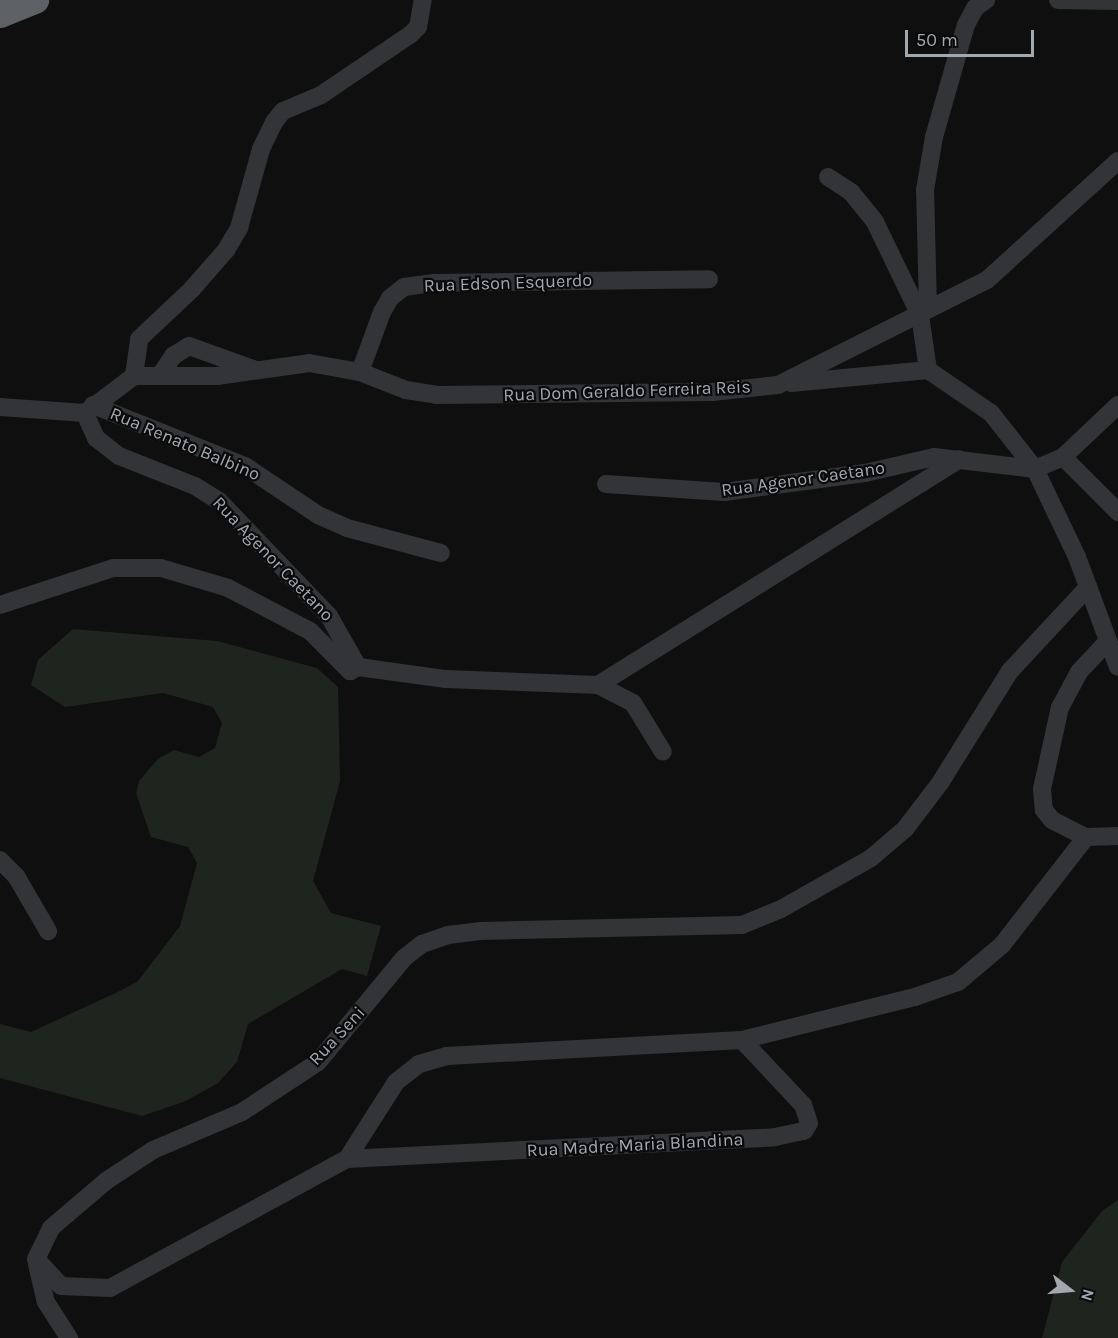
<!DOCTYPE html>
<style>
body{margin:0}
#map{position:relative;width:1118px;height:1338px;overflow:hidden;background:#0f0f10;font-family:Karla,sans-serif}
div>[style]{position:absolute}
.green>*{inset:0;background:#1e241e}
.minor>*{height:18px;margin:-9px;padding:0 9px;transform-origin:9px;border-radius:9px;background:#323437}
.highway>*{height:27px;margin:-13.5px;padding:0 13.5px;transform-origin:13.5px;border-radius:13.5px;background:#5d6166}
span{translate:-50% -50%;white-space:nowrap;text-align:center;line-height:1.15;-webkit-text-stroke:4.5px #0a0a0b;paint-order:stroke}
.street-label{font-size:18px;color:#a1a8b0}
.north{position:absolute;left:1040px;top:1260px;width:60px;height:60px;-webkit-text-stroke:4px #0a0a0b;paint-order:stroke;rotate:106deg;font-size:16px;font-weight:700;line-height:24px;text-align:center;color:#a1a8b0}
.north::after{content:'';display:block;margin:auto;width:21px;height:27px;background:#a1a8b0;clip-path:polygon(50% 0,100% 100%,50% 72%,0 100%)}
.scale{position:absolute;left:905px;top:30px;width:129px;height:27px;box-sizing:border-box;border:3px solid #a1a8b0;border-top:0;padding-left:8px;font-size:18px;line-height:21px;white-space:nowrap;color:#a1a8b0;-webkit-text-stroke:4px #0a0a0b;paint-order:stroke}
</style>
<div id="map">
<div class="green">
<div style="clip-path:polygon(73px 629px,217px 641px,317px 668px,338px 687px,340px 781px,313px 881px,331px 913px,381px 926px,367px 976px,342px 969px,248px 1024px,237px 1062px,218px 1083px,186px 1101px,142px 1116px,0 1078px,0 1024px,31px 1032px,122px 990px,138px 981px,180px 926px,197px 863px,188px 847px,151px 837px,136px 793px,139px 781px,158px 759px,174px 750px,199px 757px,215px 748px,222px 723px,213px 707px,163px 693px,65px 707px,31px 685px,38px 660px)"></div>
<div style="clip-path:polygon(1118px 1200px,1118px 1338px,1042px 1338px,1062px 1262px,1102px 1211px)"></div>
</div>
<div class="minor">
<div style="left:1058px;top:0;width:60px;rotate:1deg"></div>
<div style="left:828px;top:177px;width:27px;rotate:33deg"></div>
<div style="left:851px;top:192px;width:38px;rotate:51deg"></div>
<div style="left:875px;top:222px;width:103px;rotate:64.2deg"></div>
<div style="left:920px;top:315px;width:56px;rotate:81.7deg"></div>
<div style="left:928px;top:370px;width:76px;rotate:34.3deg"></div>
<div style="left:991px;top:413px;width:71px;rotate:51.8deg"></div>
<div style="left:1035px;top:469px;width:98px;rotate:64.5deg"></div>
<div style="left:1077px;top:557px;width:117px;rotate:69.6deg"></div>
<div style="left:928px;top:309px;width:119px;rotate:-91.4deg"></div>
<div style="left:925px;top:190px;width:54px;rotate:-80.4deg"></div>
<div style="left:934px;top:137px;width:116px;rotate:-74.1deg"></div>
<div style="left:966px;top:25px;width:19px;rotate:-62deg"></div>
<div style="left:975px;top:8px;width:14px;rotate:-36deg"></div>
<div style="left:360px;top:372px;width:64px;rotate:-69.9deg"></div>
<div style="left:382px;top:312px;width:16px;rotate:-60deg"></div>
<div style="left:390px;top:298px;width:18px;rotate:-38deg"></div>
<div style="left:404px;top:287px;width:30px;rotate:-8deg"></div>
<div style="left:434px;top:283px;width:275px;rotate:-0.8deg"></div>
<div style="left:161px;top:374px;width:22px;rotate:-56deg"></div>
<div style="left:173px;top:356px;width:19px;rotate:-32deg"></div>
<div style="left:189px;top:346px;width:71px;rotate:19.7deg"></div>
<div style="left:134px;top:376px;width:37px;rotate:-82deg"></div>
<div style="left:139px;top:339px;width:73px;rotate:-43.3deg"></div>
<div style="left:192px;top:289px;width:52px;rotate:-48.9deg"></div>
<div style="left:226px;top:250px;width:26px;rotate:-59deg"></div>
<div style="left:239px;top:228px;width:82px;rotate:-74.4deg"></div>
<div style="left:261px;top:149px;width:30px;rotate:-64deg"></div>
<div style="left:274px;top:122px;width:14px;rotate:-51deg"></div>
<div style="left:283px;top:111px;width:41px;rotate:-22.8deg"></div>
<div style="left:321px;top:95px;width:109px;rotate:-34.1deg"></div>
<div style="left:411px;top:34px;width:10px;rotate:-45deg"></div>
<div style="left:418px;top:27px;width:27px;rotate:-80deg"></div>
<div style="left:791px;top:383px;width:138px;rotate:-5.4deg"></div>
<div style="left:93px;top:405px;width:164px;rotate:21.9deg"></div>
<div style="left:245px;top:466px;width:88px;rotate:33.9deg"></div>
<div style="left:318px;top:515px;width:32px;rotate:24deg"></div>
<div style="left:347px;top:528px;width:97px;rotate:14.9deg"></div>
<div style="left:0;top:407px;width:85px;rotate:4deg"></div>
<div style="left:85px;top:413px;width:61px;rotate:-37.1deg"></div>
<div style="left:134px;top:376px;width:83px"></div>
<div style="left:217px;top:376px;width:93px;rotate:-8deg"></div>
<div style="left:309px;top:363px;width:52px;rotate:10deg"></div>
<div style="left:360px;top:372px;width:49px;rotate:21.4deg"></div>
<div style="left:406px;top:390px;width:30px;rotate:9deg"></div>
<div style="left:436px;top:395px;width:276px;rotate:-0.6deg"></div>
<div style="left:712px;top:392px;width:66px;rotate:-6.1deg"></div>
<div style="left:778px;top:385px;width:234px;rotate:-26.7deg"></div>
<div style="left:987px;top:280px;width:177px;rotate:-42.3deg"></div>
<div style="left:1063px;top:457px;width:78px;rotate:45deg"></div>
<div style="left:1035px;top:469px;width:30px;rotate:-23deg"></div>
<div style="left:1063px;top:457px;width:76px;rotate:-43.4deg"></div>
<div style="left:606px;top:484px;width:118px;rotate:3.9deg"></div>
<div style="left:724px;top:492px;width:142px;rotate:-7.7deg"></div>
<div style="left:865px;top:473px;width:71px;rotate:-13.1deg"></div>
<div style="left:934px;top:457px;width:102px;rotate:6.8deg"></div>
<div style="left:0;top:605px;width:119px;rotate:-18.1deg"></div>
<div style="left:113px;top:568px;width:48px"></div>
<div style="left:161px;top:568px;width:70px;rotate:16.6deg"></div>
<div style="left:228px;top:588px;width:93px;rotate:27.7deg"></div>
<div style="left:310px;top:631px;width:57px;rotate:45deg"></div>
<div style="left:350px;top:671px;width:9px;rotate:-27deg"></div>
<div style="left:358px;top:667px;width:59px;rotate:-119.6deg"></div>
<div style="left:329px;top:616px;width:159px;rotate:-133.7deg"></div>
<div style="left:219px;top:501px;width:28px;rotate:-148deg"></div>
<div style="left:195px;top:486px;width:82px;rotate:-158.5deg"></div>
<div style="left:119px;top:456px;width:29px;rotate:-142deg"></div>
<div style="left:96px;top:438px;width:27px;rotate:-114deg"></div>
<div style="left:1107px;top:642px;width:41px;rotate:133deg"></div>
<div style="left:1079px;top:672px;width:40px;rotate:118deg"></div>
<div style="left:1060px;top:707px;width:84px;rotate:102.4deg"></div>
<div style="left:1042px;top:789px;width:21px;rotate:85deg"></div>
<div style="left:1044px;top:810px;width:13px;rotate:51deg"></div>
<div style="left:1052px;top:820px;width:38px;rotate:27deg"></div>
<div style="left:1086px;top:837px;width:32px;rotate:-2deg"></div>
<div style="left:358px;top:667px;width:89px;rotate:7.8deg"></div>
<div style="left:446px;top:679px;width:152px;rotate:2.3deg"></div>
<div style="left:598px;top:685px;width:39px;rotate:27deg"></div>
<div style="left:633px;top:703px;width:57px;rotate:58.5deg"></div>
<div style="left:598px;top:685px;width:426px;rotate:-32deg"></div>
<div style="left:0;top:860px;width:23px;rotate:45deg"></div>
<div style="left:16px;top:876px;width:64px;rotate:59.8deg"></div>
<div style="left:347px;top:1159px;width:91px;rotate:-57.5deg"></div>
<div style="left:396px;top:1082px;width:29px;rotate:-38deg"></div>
<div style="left:419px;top:1064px;width:29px;rotate:-16deg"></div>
<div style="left:447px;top:1056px;width:295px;rotate:-3.1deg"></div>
<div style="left:742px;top:1040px;width:178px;rotate:-14deg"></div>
<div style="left:915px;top:997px;width:46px;rotate:-19.2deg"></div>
<div style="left:958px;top:982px;width:57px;rotate:-40.1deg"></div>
<div style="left:1002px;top:945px;width:137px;rotate:-52.1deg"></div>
<div style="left:36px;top:1259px;width:34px;rotate:-64deg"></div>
<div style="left:51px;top:1228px;width:72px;rotate:-40.5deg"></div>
<div style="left:106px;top:1181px;width:56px;rotate:-33.4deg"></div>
<div style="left:153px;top:1150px;width:97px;rotate:-23.1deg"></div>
<div style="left:242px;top:1112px;width:91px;rotate:-33.3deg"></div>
<div style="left:318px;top:1062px;width:135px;rotate:-50.4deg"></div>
<div style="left:404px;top:958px;width:23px;rotate:-38deg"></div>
<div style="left:422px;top:944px;width:28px;rotate:-19deg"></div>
<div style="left:448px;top:935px;width:32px;rotate:-7deg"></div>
<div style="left:480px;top:931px;width:262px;rotate:-1.3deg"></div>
<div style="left:742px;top:925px;width:42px;rotate:-22.3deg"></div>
<div style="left:781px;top:909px;width:103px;rotate:-29.5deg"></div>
<div style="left:871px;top:858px;width:45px;rotate:-40.5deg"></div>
<div style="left:905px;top:829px;width:58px;rotate:-52.7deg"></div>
<div style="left:940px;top:783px;width:132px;rotate:-58deg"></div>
<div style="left:1010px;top:671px;width:115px;rotate:-47.1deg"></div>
<div style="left:36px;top:1259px;width:37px;rotate:47deg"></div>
<div style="left:61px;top:1286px;width:49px;rotate:2.3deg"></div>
<div style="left:110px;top:1288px;width:270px;rotate:-28.6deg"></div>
<div style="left:347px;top:1159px;width:429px;rotate:-2.9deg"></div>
<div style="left:775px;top:1137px;width:30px;rotate:-12deg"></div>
<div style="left:804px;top:1131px;width:9px;rotate:-58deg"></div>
<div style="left:809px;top:1123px;width:19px;rotate:-108deg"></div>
<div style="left:803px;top:1105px;width:89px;rotate:-133.2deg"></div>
<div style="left:37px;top:1264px;width:39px;rotate:77deg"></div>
<div style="left:46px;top:1302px;width:43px;rotate:57.4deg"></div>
</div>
<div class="highway">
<div style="left:0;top:14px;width:38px;rotate:-22deg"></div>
</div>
<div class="street-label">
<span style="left:508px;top:283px;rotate:-2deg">Rua Edson Esquerdo</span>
<span style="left:627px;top:391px;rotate:-2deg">Rua Dom Geraldo Ferreira Reis</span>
<span style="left:185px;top:444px;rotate:23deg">Rua Renato Balbino</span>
<span style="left:803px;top:479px;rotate:-8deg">Rua Agenor Caetano</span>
<span style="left:273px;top:559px;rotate:46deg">Rua Agenor Caetano</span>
<span style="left:337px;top:1036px;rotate:-47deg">Rua Seni</span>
<span style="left:635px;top:1145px;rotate:-3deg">Rua Madre Maria Blandina</span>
</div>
<div class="north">N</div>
<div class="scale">50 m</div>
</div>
